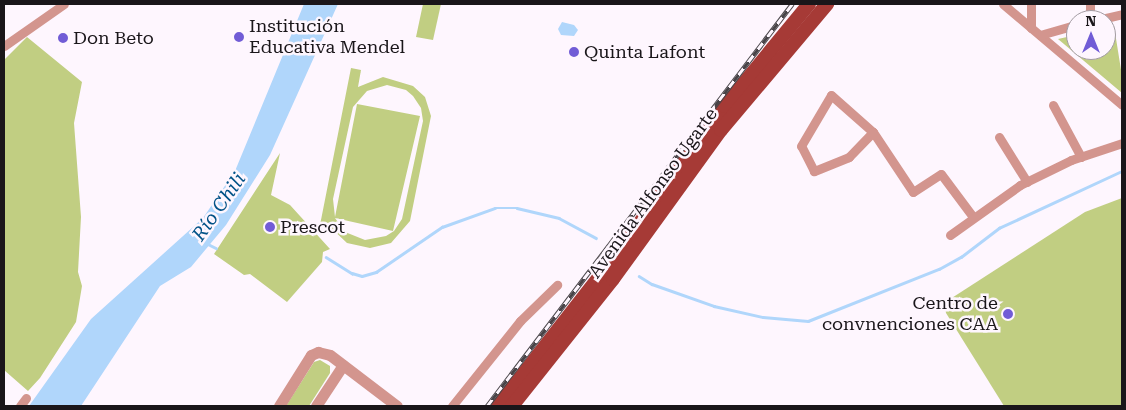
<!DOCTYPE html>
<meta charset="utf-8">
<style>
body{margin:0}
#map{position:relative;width:1126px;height:410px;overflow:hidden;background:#fef6fe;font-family:"Roboto Serif",serif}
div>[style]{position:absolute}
.green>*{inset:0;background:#c1ce82}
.water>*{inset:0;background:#b0d6fb}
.stream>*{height:2.5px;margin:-1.25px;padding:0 1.25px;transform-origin:1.25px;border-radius:1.25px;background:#b0d6fb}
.minor>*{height:9px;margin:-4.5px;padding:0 4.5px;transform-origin:4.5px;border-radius:4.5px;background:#d3958e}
.tertiary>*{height:11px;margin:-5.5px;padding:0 5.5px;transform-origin:5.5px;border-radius:5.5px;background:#d3958e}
.primary>*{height:14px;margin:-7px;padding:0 7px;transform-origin:7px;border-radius:7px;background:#a63a36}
.rail>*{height:4.5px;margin-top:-2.25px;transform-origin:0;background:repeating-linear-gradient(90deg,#fef6fe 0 8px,#484448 0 16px);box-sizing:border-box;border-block:1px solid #484448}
.dots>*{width:14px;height:14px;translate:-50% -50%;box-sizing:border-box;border:2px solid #fef6fe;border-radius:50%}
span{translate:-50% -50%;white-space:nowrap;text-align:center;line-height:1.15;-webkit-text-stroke:5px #fef6fe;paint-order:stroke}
.poi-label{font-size:18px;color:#1a161a}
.left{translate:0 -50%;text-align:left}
.right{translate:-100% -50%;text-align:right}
.street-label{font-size:18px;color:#1a161a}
.water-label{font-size:19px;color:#025287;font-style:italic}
.frame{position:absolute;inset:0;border:5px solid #1a161a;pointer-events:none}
.north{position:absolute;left:1066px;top:10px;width:50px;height:50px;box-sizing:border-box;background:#fef6fe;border:1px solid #a39ca3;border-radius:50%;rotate:0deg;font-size:14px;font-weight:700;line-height:20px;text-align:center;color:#1a161a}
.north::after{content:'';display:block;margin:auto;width:18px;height:22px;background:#715cd6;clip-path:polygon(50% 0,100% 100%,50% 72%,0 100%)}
</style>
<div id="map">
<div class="green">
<div style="clip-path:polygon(423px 4px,441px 4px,433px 40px,416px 37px)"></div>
<div style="clip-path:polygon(1114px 26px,1122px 76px,1122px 93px,1058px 39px,1076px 35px,1076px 50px,1106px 50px,1106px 28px)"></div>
<div style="clip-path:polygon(27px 37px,82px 82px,74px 123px,81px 217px,78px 272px,82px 286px,76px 322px,40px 378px,28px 391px,4px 370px,4px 60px)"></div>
<div style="clip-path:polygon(evenodd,351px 68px,361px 70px,358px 87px,383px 77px,413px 86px,425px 97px,431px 116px,410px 221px,391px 243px,370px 248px,347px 243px,327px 224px,325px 230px,320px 225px,351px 68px,387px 85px,406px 90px,413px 96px,421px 108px,423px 121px,402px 219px,394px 231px,386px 236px,365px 240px,345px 232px,335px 218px,393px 231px,420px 116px,357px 104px,335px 217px,333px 199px,353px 107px,367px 91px,387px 85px)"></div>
<div style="clip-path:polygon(280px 153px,271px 195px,290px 205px,330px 249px,323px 252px,322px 262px,287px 302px,250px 274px,244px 275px,214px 254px)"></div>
<div style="clip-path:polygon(1122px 198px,1122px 406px,1004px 406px,946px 313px,944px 303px,1085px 212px)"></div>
<div style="clip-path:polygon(320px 360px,330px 366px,330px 373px,309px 406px,286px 406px,314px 362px)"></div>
</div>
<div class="water">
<div style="clip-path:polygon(304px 4px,338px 4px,270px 155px,226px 225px,191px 267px,160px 286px,81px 406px,29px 406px,91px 319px,203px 218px,235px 171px)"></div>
<div style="clip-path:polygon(562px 22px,574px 25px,578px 30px,574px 36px,561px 35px,558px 29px)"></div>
</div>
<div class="stream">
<div style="left:208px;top:244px;width:9px;rotate:27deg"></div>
<div style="left:326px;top:257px;width:31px;rotate:32deg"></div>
<div style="left:352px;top:273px;width:10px;rotate:17deg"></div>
<div style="left:362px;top:276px;width:15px;rotate:-16deg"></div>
<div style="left:376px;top:272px;width:80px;rotate:-34.3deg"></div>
<div style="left:442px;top:227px;width:56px;rotate:-19.7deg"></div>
<div style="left:495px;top:208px;width:22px"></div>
<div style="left:517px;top:208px;width:43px;rotate:13.4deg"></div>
<div style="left:559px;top:218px;width:42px;rotate:28.4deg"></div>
<div style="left:639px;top:276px;width:15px;rotate:32deg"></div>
<div style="left:652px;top:284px;width:66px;rotate:19.5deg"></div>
<div style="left:714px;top:306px;width:50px;rotate:12.7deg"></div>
<div style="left:763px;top:317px;width:45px;rotate:5.1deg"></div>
<div style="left:808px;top:321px;width:141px;rotate:-21.7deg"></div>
<div style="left:939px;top:269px;width:25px;rotate:-29deg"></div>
<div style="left:961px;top:257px;width:48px;rotate:-37.3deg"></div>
<div style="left:999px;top:228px;width:136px;rotate:-24.9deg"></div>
</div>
<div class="minor">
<div style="left:1003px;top:4px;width:156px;rotate:40.3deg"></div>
<div style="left:1031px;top:4px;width:24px;rotate:90deg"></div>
<div style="left:1090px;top:4px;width:16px;rotate:90deg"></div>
<div style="left:1097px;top:20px;width:26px;rotate:-13deg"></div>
<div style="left:1040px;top:35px;width:37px;rotate:-16deg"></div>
<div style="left:4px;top:46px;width:73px;rotate:-35deg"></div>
<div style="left:1053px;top:105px;width:59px;rotate:61.7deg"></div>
<div style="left:873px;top:132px;width:35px;rotate:134deg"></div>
<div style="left:849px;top:157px;width:38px;rotate:158deg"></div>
<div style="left:814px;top:171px;width:28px;rotate:-117deg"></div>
<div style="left:801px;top:146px;width:59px;rotate:-59.5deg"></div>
<div style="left:831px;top:95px;width:56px;rotate:41.4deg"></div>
<div style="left:873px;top:132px;width:72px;rotate:56.3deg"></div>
<div style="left:913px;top:192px;width:33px;rotate:-33deg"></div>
<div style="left:941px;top:174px;width:54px;rotate:53.3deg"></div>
<div style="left:999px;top:137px;width:53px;rotate:58.1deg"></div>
<div style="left:950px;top:235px;width:86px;rotate:-35.5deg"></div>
<div style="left:1020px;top:185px;width:57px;rotate:-26.1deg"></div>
<div style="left:1071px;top:160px;width:54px;rotate:-18.4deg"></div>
<div style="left:20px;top:406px;width:10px;rotate:-53deg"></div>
<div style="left:452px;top:406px;width:109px;rotate:-51.3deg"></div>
<div style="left:520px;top:321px;width:52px;rotate:-44.2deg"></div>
</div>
<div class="tertiary">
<div style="left:279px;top:406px;width:60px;rotate:-57.9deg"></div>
<div style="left:311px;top:355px;width:8px;rotate:-23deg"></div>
<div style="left:318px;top:352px;width:12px;rotate:14deg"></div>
<div style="left:330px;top:355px;width:84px;rotate:37.3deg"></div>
<div style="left:316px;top:406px;width:49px;rotate:-56.6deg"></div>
</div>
<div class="primary">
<div style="left:498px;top:406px;width:188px;rotate:-51.9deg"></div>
<div style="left:614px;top:258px;width:188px;rotate:-53.9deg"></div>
<div style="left:725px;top:106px;width:132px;rotate:-50.5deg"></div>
<div style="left:512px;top:406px;width:162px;rotate:-51.5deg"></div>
<div style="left:613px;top:279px;width:184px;rotate:-54.1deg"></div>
<div style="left:721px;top:130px;width:165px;rotate:-49.9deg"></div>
</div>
<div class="rail">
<div style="left:487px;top:406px;width:505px;rotate:-52.81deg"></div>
</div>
<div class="dots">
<div style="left:239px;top:37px;background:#715cd6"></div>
<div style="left:63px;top:38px;background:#715cd6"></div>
<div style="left:574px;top:52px;background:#715cd6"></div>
<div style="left:270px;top:227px;background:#715cd6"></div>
<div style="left:1008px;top:314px;background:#715cd6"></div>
</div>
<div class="poi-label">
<span class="left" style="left:249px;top:37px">Institución<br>Educativa Mendel</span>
<span class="left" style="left:73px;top:38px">Don Beto</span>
<span class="left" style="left:584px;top:52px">Quinta Lafont</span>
<span class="left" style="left:280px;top:227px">Prescot</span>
<span class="right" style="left:998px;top:314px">Centro de<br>convnenciones CAA</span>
</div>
<div class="street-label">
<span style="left:653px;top:193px;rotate:-54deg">Avenida Alfonso Ugarte</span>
</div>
<div class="water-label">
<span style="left:219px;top:207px;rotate:-55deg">Río Chili</span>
</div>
<div class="frame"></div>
<div class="north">N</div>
</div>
